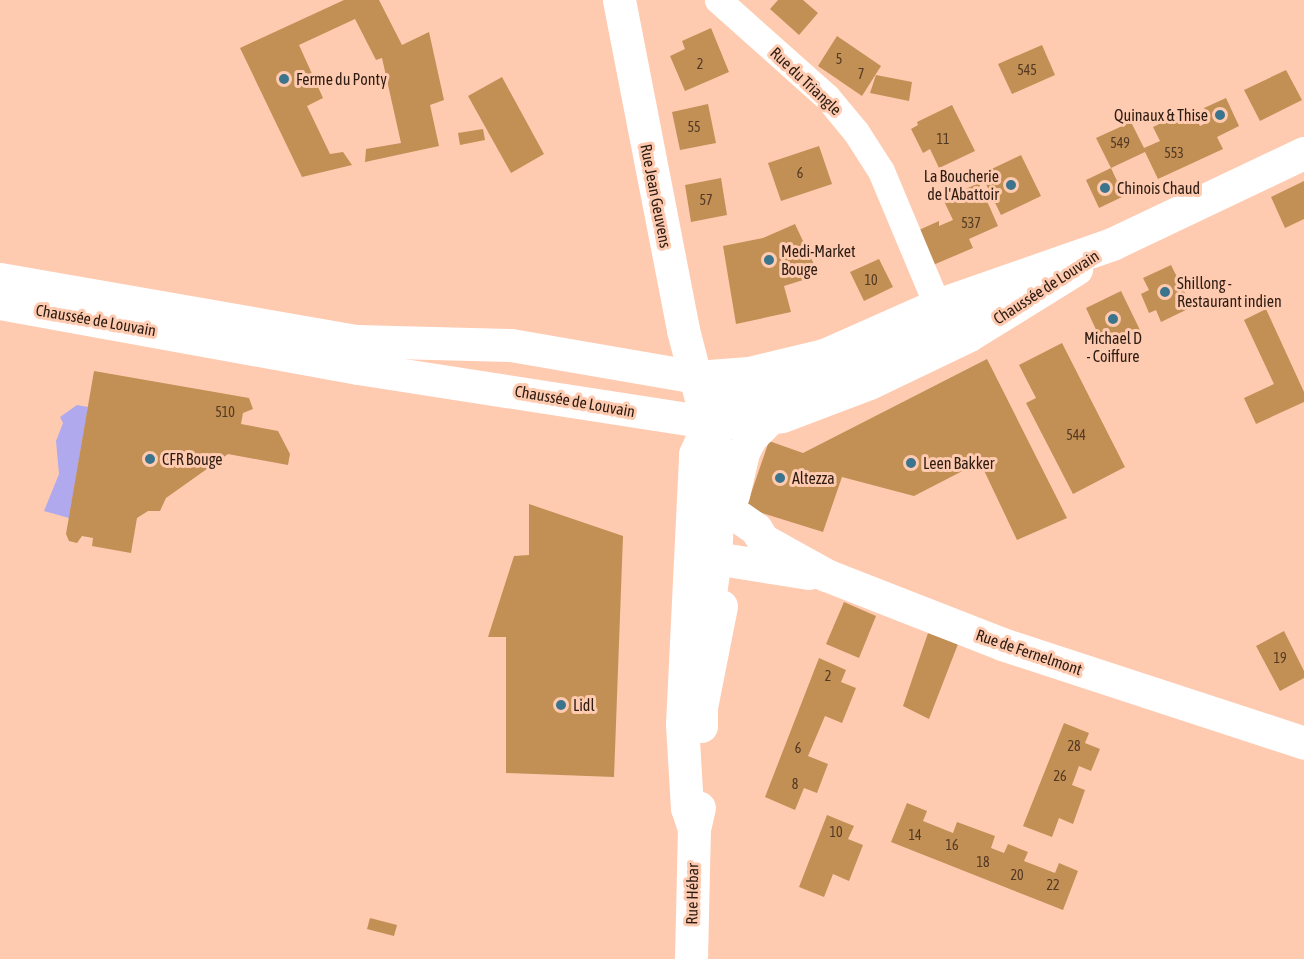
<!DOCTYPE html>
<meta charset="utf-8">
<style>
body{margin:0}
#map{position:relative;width:1304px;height:959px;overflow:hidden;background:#fecbb1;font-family:"Asap Condensed",sans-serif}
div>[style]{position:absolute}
.water>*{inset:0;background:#b0a9ed}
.building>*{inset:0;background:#c28f55}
.street>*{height:27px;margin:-13.5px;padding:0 13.5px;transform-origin:13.5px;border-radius:13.5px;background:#fff}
.secondary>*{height:33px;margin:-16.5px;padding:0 16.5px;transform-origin:16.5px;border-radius:16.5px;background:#fff}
.primary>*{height:33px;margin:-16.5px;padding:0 16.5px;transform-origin:16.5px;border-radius:16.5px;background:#fff}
.dots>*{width:16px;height:16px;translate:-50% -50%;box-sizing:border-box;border:3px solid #fecbb1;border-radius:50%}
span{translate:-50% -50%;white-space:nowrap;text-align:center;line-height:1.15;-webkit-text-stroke:6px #fecbb1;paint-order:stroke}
.number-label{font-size:14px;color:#533923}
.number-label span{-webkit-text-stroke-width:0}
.poi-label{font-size:16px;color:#2e1c12}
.left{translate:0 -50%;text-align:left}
.right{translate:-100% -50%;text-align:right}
.street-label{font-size:16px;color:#2e1c12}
</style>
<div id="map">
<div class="water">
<div style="clip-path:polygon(77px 405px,88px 407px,69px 518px,44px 511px,59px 474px,56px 441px,63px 423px,60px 417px)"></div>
</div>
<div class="building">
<div style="clip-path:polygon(344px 0,379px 0,402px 45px,429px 32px,444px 100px,430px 105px,439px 146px,365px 162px,366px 149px,401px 143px,382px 58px,376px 60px,355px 19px,299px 45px,323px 98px,307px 106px,330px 154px,343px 152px,352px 165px,302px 177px,240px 48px)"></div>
<div style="clip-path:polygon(778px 0,803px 0,818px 13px,799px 35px,770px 9px)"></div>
<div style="clip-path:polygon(711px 28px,729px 72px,685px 91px,670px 56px,685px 49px,682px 41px)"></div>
<div style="clip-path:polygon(837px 36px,881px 66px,862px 96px,818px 66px)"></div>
<div style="clip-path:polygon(1042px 45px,1055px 75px,1012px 94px,998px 64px)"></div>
<div style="clip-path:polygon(1286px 70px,1302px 100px,1260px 121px,1244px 90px)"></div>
<div style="clip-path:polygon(876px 75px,912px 82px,909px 101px,870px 93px)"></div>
<div style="clip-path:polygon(502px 77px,544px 154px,511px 173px,468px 96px)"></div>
<div style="clip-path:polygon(1226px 98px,1239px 126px,1217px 137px,1223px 149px,1158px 179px,1145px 152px,1111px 168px,1096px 138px,1131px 122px,1144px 148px,1160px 141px,1153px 127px,1191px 109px,1200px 126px,1210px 121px,1204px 108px)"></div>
<div style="clip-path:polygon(708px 104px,716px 143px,680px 150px,672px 112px)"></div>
<div style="clip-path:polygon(952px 105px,975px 151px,939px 168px,930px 149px,923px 153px,911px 129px,918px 125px,917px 122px)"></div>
<div style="clip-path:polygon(483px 129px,485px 140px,460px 145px,458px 133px)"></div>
<div style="clip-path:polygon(819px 146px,832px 184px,781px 201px,768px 163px)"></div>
<div style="clip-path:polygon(1021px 155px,1041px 196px,1001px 215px,981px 174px)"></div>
<div style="clip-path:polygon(1111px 168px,1124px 196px,1099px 208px,1086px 180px)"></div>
<div style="clip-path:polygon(721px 178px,727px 215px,691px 222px,685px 185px)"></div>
<div style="clip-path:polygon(1304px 181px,1304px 219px,1285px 228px,1271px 197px)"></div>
<div style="clip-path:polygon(979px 183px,998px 226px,969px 239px,973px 248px,926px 268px,910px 234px,939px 221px,939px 226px,953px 220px,943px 199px)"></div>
<div style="clip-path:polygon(795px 224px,819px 275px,784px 286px,791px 312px,736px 324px,723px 246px,763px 238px)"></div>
<div style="clip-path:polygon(879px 259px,893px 287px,864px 301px,850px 272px)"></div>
<div style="clip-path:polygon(1171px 265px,1192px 307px,1161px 322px,1156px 310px,1149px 313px,1141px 294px,1149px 290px,1143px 278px)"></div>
<div style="clip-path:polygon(1121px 291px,1140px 330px,1104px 347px,1086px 308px)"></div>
<div style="clip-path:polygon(1266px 309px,1304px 392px,1304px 402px,1256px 424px,1244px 398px,1274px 384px,1244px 320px)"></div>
<div style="clip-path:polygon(1062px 343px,1125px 467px,1073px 494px,1026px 403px,1036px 398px,1019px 365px)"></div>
<div style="clip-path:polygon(987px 359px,1067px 518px,1017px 540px,980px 462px,914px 496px,842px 477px,823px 532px,746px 508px,769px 441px,803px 453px)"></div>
<div style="clip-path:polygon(94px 371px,249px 398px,253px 409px,243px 413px,241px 424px,278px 431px,290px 454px,288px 465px,228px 454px,166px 498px,160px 511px,148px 511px,137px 518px,131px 553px,92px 546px,93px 538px,82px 536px,77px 543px,69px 541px,66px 534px)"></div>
<div style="clip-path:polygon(529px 504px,623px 536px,614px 777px,506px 773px,506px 637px,488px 637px,514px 556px,529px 555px)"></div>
<div style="clip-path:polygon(844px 602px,876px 616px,859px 658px,826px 644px)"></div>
<div style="clip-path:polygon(1284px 631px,1304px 671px,1304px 678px,1280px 691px,1256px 646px)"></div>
<div style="clip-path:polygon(928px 633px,958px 644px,929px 719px,903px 706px)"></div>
<div style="clip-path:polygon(819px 658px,846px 670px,841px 682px,856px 688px,842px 723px,825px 716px,808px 756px,828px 764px,817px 793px,804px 788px,795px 810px,765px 797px)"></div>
<div style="clip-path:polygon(1064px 723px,1089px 733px,1085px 743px,1100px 749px,1091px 771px,1079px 766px,1072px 785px,1085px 790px,1073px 824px,1059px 818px,1052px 837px,1023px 826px)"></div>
<div style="clip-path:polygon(907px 803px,927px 811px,923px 821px,953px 833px,957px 822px,995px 836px,991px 848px,1004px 853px,1008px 844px,1028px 852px,1024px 861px,1055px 873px,1059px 863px,1078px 871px,1063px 910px,891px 842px)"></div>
<div style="clip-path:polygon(827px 815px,854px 826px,848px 839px,863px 845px,849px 881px,833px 874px,824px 897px,799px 887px)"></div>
<div style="clip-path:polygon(370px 918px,397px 925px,394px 936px,367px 929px)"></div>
</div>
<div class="street">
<div style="left:718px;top:0;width:146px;rotate:41.7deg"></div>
<div style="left:827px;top:97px;width:45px;rotate:50.4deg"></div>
<div style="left:856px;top:132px;width:46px;rotate:57.3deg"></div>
<div style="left:881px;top:171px;width:145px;rotate:67.3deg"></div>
</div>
<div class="secondary">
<div style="left:619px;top:0;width:336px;rotate:79deg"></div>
<div style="left:683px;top:330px;width:95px;rotate:75.4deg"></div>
<div style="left:707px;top:422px;width:37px;rotate:70deg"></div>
<div style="left:720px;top:457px;width:101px;rotate:92.8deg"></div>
<div style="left:715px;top:558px;width:73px;rotate:97.9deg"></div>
<div style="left:733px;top:495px;width:44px;rotate:-76.9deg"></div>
<div style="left:743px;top:452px;width:17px;rotate:-62deg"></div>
<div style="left:751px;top:437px;width:27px;rotate:-45deg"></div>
<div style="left:717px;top:510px;width:12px"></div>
<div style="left:729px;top:510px;width:33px;rotate:35deg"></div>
<div style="left:756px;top:529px;width:13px;rotate:58deg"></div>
<div style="left:763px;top:540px;width:72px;rotate:29.1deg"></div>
<div style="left:826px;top:575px;width:189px;rotate:21.4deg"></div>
<div style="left:1002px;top:644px;width:318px;rotate:18.1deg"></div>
<div style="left:703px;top:547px;width:7px;rotate:98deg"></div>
<div style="left:702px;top:554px;width:14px;rotate:17deg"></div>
<div style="left:715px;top:558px;width:95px;rotate:9.1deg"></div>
<div style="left:701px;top:726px;width:19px;rotate:-90deg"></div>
<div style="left:701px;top:707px;width:103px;rotate:-78.8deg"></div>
<div style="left:694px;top:829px;width:22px;rotate:-108deg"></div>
<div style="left:687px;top:808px;width:84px;rotate:-93.4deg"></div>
<div style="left:682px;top:724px;width:270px;rotate:-87.2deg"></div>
<div style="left:695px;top:454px;width:57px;rotate:-65.2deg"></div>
<div style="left:719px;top:402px;width:113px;rotate:-13.8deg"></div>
<div style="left:829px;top:375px;width:70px;rotate:-21deg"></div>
<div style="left:894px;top:350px;width:140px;rotate:-25.5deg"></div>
<div style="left:691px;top:959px;width:130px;rotate:-88.7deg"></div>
<div style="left:694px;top:829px;width:22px;rotate:-77deg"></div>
</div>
<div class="primary">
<div style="left:0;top:279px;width:361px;rotate:9.9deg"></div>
<div style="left:356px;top:341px;width:155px;rotate:1.5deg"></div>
<div style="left:511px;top:345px;width:188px;rotate:9.8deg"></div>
<div style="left:696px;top:377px;width:53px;rotate:-4.3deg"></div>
<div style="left:749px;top:373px;width:77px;rotate:-13.5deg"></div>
<div style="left:824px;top:355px;width:124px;rotate:-23.9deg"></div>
<div style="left:937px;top:305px;width:185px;rotate:-19.2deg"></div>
<div style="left:1112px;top:244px;width:212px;rotate:-25.4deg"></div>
<div style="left:0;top:303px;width:364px;rotate:10.3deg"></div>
<div style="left:358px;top:368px;width:353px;rotate:8.8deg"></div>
<div style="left:707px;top:422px;width:33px"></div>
<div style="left:740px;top:422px;width:42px;rotate:-8.1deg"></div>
<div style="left:782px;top:416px;width:93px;rotate:-20.8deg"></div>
<div style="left:869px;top:383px;width:111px;rotate:-25.6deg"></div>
<div style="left:969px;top:335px;width:126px;rotate:-31.7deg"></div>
</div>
<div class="dots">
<div style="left:284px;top:79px;background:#3a748d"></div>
<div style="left:1220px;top:115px;background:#3a748d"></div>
<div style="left:1011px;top:185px;background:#3a748d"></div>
<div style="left:1105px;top:188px;background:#3a748d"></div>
<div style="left:769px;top:260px;background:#3a748d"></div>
<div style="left:1165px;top:292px;background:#3a748d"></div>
<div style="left:1113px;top:319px;background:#3a748d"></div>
<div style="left:150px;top:459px;background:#3a748d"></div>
<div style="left:911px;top:463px;background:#3a748d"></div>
<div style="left:780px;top:478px;background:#3a748d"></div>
<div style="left:561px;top:705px;background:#3a748d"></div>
</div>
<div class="number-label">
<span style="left:839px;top:59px">5</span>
<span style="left:700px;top:64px">2</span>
<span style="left:1027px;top:70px">545</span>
<span style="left:861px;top:74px">7</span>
<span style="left:694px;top:127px">55</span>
<span style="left:943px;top:139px">11</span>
<span style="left:1120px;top:143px">549</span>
<span style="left:1174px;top:153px">553</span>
<span style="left:800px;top:173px">6</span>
<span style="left:706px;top:200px">57</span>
<span style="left:971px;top:223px">537</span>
<span style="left:871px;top:280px">10</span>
<span style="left:225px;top:412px">510</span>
<span style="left:1076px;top:435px">544</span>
<span style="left:1280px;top:658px">19</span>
<span style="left:828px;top:676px">2</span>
<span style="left:1074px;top:746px">28</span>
<span style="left:798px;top:748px">6</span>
<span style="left:1060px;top:776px">26</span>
<span style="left:795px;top:784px">8</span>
<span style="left:836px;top:832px">10</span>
<span style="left:915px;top:835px">14</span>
<span style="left:952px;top:845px">16</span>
<span style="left:983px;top:862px">18</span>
<span style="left:1017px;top:875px">20</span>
<span style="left:1053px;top:885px">22</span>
</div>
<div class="poi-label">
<span class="left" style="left:296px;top:79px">Ferme du Ponty</span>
<span class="right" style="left:1208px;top:115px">Quinaux &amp; Thise</span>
<span class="right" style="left:999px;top:185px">La Boucherie<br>de l'Abattoir</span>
<span class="left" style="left:1117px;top:188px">Chinois Chaud</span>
<span class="left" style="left:781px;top:260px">Medi-Market<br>Bouge</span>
<span class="left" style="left:1177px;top:292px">Shillong -<br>Restaurant indien</span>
<span style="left:1113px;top:347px">Michael D<br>- Coiffure</span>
<span class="left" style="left:162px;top:459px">CFR Bouge</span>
<span class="left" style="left:923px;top:463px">Leen Bakker</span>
<span class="left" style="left:792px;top:478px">Altezza</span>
<span class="left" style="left:573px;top:705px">Lidl</span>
</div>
<div class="street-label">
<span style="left:806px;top:81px;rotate:43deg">Rue du Triangle</span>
<span style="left:656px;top:196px;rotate:79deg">Rue Jean Geuvens</span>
<span style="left:1046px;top:287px;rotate:-33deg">Chaussée de Louvain</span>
<span style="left:96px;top:320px;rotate:10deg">Chaussée de Louvain</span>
<span style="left:575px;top:401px;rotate:10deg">Chaussée de Louvain</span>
<span style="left:1029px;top:652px;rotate:19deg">Rue de Fernelmont</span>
<span style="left:692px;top:894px;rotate:-89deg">Rue Hébar</span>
</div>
</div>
